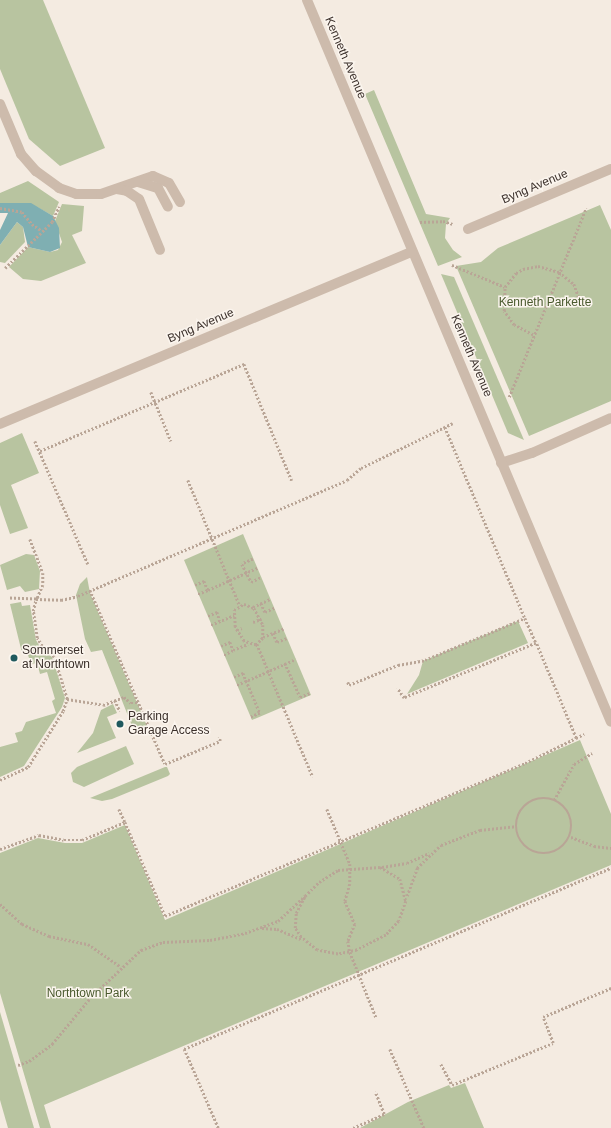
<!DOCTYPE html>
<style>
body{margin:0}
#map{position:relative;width:611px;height:1128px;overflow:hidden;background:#f4ebe1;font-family:Arial,sans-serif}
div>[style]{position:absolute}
.green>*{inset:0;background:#b8c4a0}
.water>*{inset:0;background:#7fafb2}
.path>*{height:2.5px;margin-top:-1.25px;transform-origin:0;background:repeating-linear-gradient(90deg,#b9a596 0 2px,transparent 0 4px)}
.path>.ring{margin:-1.25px;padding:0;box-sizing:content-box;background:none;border:2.5px solid #b9a596;border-radius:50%}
.lane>*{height:10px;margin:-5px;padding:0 5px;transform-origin:5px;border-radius:5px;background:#cdbbac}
.street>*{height:10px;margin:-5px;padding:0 5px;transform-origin:5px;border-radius:5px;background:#cdbbac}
.dots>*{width:11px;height:11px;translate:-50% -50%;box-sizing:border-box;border:2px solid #fbf5ee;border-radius:50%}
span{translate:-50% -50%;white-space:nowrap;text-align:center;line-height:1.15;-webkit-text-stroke:3px #fbf5ee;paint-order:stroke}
.street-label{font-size:12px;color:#3b302b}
.park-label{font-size:12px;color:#4a5a2e}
.poi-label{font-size:12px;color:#3b302b}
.left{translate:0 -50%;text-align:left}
</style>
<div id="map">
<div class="green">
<div style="clip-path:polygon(0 0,43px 0,105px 148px,60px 166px,29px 139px,0 69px)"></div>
<div style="clip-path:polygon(374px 90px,426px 214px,450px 218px,446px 224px,445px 238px,453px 250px,462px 257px,438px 266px,365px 94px)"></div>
<div style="clip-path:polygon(28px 181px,59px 202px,53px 216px,37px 207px,0 203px,0 193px)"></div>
<div style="clip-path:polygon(62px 204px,84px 206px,82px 231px,72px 235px,86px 263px,41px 281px,23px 279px,9px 267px,28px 247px,50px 252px,58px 250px,62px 242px,55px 221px)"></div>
<div style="clip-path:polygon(600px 205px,611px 230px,611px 401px,529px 436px,456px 266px,481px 262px,498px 248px)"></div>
<div style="clip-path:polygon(17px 222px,23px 227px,25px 242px,5px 263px,0 262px,0 245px)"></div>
<div style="clip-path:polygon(441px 274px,454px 277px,524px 440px,508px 433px)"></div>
<div style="clip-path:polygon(22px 433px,39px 473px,11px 485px,28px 528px,10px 534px,0 505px,0 443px)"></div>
<div style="clip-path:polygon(243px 534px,311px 695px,252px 720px,184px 560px)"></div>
<div style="clip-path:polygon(26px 554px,34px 555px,40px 571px,39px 589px,25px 592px,20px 586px,7px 590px,0 565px)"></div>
<div style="clip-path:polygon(87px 577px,90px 593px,147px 726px,134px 731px,102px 650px,91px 652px,85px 639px,76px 595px,80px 584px)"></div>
<div style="clip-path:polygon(21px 602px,22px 606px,30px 605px,36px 640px,40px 647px,52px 657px,65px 698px,62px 707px,24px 766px,0 777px,0 747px,18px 742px,15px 733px,22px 731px,26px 722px,56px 713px,52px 701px,55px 699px,47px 672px,40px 674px,37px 663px,31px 664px,27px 652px,22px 653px,10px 604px)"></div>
<div style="clip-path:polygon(518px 621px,528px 643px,407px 694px,419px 675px,423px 661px)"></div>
<div style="clip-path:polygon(113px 704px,117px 713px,107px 717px,116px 738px,77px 753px,93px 733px,101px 710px)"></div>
<div style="clip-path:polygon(580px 740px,611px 814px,611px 865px,44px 1105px,51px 1128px,40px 1128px,0 993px,0 853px,38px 838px,65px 843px,82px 843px,125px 825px,165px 920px)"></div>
<div style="clip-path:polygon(126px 746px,134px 764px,84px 787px,73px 782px,71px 773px,77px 767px)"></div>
<div style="clip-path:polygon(165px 767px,167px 767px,170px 774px,168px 776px,112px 799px,102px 801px,90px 798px)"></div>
<div style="clip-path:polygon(0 1012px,34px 1128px,8px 1128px,0 1100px)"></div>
<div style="clip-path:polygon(465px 1083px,484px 1128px,360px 1128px,408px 1102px,449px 1085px,451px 1088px)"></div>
</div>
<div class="water">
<div style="clip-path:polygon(0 203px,31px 203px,53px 216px,59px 228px,60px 248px,50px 252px,28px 247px,23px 227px,17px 222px,0 245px,0 230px,8px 213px,0 213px)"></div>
</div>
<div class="path">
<div style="left:0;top:208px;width:22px;rotate:10deg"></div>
<div style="left:22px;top:212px;width:16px;rotate:50deg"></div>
<div style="left:32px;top:224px;width:12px;rotate:35deg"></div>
<div style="left:420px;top:222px;width:23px;rotate:-2deg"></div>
<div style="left:443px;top:221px;width:10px;rotate:17deg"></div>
<div style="left:452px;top:265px;width:57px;rotate:22.5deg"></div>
<div style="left:5px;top:268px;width:66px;rotate:-44.4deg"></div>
<div style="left:52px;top:222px;width:17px;rotate:-66deg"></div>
<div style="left:533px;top:335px;width:21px;rotate:-152deg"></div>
<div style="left:514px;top:325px;width:17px;rotate:-126deg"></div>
<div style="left:504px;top:311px;width:24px;rotate:-88deg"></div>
<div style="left:505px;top:287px;width:18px;rotate:-52deg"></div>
<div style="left:516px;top:273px;width:8px;rotate:-30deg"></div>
<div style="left:523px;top:269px;width:15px;rotate:-11deg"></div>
<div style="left:538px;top:266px;width:22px;rotate:16deg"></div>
<div style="left:559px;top:272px;width:19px;rotate:39deg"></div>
<div style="left:574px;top:284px;width:15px;rotate:70deg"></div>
<div style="left:151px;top:392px;width:53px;rotate:67.8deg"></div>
<div style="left:509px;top:397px;width:204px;rotate:-67.8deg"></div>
<div style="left:445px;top:427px;width:207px;rotate:67.3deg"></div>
<div style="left:35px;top:441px;width:134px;rotate:66.7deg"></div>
<div style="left:40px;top:451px;width:222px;rotate:-23.1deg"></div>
<div style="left:244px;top:364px;width:126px;rotate:67.7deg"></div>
<div style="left:188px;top:480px;width:136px;rotate:67.6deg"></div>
<div style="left:30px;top:539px;width:36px;rotate:69deg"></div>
<div style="left:43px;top:573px;width:12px;rotate:90deg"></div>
<div style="left:43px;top:585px;width:15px;rotate:113deg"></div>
<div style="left:253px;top:559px;width:12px;rotate:156deg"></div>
<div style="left:242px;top:564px;width:20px;rotate:63deg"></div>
<div style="left:251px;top:582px;width:11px;rotate:-27deg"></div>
<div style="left:195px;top:585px;width:10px;rotate:-24deg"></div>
<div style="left:204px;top:581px;width:10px;rotate:66deg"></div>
<div style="left:208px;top:590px;width:54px;rotate:-24.2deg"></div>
<div style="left:90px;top:590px;width:189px;rotate:66.7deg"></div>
<div style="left:165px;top:764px;width:60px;rotate:-22.7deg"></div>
<div style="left:220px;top:741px;width:4px;rotate:-104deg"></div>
<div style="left:198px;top:594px;width:11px;rotate:-22deg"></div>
<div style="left:36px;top:599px;width:25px;rotate:2deg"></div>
<div style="left:61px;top:600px;width:17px;rotate:-13deg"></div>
<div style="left:78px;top:596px;width:293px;rotate:-23.3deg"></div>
<div style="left:347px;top:480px;width:18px;rotate:-41deg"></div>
<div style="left:361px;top:468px;width:102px;rotate:-26.1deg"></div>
<div style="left:261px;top:603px;width:10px;rotate:66deg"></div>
<div style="left:265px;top:612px;width:10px;rotate:-24deg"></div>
<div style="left:244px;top:604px;width:11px;rotate:22deg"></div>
<div style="left:254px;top:608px;width:19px;rotate:62deg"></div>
<div style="left:263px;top:625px;width:13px;rotate:90deg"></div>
<div style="left:263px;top:638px;width:10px;rotate:135deg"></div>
<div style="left:256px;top:645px;width:13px;rotate:-162deg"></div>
<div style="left:244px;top:641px;width:17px;rotate:-123deg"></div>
<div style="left:235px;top:627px;width:17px;rotate:-93deg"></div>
<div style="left:234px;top:610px;width:12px;rotate:-31deg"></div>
<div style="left:253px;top:607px;width:19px;rotate:-25deg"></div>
<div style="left:208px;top:616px;width:10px;rotate:-24deg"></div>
<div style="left:217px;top:612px;width:9px;rotate:72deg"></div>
<div style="left:253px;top:622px;width:9px;rotate:-21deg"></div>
<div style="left:211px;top:625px;width:25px;rotate:-23deg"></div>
<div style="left:237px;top:630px;width:5px;rotate:-22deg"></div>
<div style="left:273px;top:633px;width:10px;rotate:66deg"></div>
<div style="left:277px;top:642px;width:11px;rotate:-22deg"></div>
<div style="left:263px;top:637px;width:22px;rotate:-22deg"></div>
<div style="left:257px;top:644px;width:144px;rotate:67.2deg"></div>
<div style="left:221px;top:646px;width:10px;rotate:-24deg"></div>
<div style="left:230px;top:642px;width:9px;rotate:69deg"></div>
<div style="left:233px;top:650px;width:16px;rotate:-22deg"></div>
<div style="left:224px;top:655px;width:10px;rotate:-29deg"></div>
<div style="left:285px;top:663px;width:37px;rotate:66deg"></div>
<div style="left:300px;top:697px;width:11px;rotate:-22deg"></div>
<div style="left:234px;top:677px;width:10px;rotate:-24deg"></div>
<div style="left:243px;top:673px;width:43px;rotate:67deg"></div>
<div style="left:260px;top:713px;width:10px;rotate:156deg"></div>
<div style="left:348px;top:682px;width:3px;rotate:72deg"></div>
<div style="left:349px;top:685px;width:53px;rotate:-22.2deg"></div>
<div style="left:398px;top:665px;width:27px;rotate:-10deg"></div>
<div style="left:425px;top:660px;width:108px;rotate:-22.8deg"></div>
<div style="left:525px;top:618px;width:27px;rotate:66deg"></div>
<div style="left:237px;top:685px;width:64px;rotate:-23.8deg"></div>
<div style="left:67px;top:699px;width:36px;rotate:9deg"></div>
<div style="left:103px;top:705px;width:22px;rotate:-21deg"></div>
<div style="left:124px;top:697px;width:9px;rotate:41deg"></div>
<div style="left:131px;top:703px;width:7px"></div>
<div style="left:115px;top:700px;width:12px;rotate:66deg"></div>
<div style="left:576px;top:738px;width:9px;rotate:-27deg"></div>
<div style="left:0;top:780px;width:31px;rotate:-25deg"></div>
<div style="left:28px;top:767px;width:66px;rotate:-58deg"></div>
<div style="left:63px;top:711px;width:13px;rotate:-72deg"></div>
<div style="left:67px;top:699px;width:44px;rotate:-107.2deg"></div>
<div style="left:54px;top:657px;width:16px;rotate:-137deg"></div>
<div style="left:42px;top:646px;width:9px;rotate:-122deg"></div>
<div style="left:37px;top:638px;width:27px;rotate:-98deg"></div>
<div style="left:33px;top:611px;width:12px;rotate:-76deg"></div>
<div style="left:36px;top:599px;width:27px;rotate:-178deg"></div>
<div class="ring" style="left:516px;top:798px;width:53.5px;height:53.5px"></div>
<div style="left:554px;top:800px;width:41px;rotate:-60.9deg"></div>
<div style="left:574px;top:764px;width:21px;rotate:-31deg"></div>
<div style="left:119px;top:809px;width:14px;rotate:65deg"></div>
<div style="left:327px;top:809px;width:60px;rotate:67.3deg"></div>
<div style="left:350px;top:864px;width:20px;rotate:90deg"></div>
<div style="left:350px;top:884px;width:18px;rotate:106deg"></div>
<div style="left:345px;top:901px;width:25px;rotate:67deg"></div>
<div style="left:355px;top:924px;width:18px;rotate:112deg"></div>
<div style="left:348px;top:941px;width:11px;rotate:80deg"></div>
<div style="left:350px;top:952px;width:70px;rotate:68.2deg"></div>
<div style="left:571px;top:837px;width:25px;rotate:21deg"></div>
<div style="left:594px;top:846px;width:17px;rotate:7deg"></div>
<div style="left:0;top:849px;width:41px;rotate:-19.7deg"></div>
<div style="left:39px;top:835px;width:25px;rotate:11deg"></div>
<div style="left:64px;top:840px;width:18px"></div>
<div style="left:82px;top:840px;width:47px;rotate:-22.7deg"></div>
<div style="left:125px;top:822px;width:102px;rotate:66.9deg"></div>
<div style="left:165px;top:916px;width:391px;rotate:-23deg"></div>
<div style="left:525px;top:763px;width:57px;rotate:-26.1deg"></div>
<div style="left:576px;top:738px;width:103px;rotate:-112.8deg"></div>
<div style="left:536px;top:643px;width:143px;rotate:157.4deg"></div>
<div style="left:404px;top:698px;width:12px;rotate:-125deg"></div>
<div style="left:380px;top:867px;width:23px;rotate:31deg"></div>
<div style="left:400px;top:879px;width:23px;rotate:75deg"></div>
<div style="left:406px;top:901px;width:21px;rotate:109deg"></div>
<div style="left:399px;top:921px;width:19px;rotate:133deg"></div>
<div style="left:386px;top:935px;width:33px;rotate:153deg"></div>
<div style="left:357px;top:950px;width:19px;rotate:168deg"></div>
<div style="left:338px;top:954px;width:21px;rotate:-169deg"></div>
<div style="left:317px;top:950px;width:21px;rotate:-141deg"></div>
<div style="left:301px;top:937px;width:11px;rotate:-124deg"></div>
<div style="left:295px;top:928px;width:15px;rotate:-86deg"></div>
<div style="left:296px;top:913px;width:19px;rotate:-62deg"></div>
<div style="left:305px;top:896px;width:20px;rotate:-45deg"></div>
<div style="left:319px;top:882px;width:22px;rotate:-32deg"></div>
<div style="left:338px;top:870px;width:42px;rotate:-4.1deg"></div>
<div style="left:382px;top:867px;width:25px;rotate:-9deg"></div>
<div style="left:407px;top:863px;width:24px;rotate:-24deg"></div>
<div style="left:407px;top:896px;width:30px;rotate:-70deg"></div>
<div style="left:417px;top:868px;width:33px;rotate:-44deg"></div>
<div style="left:441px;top:845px;width:42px;rotate:-21deg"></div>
<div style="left:480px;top:830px;width:36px;rotate:-6deg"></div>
<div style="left:0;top:904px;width:30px;rotate:42deg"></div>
<div style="left:22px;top:924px;width:30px;rotate:24deg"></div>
<div style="left:49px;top:936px;width:40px;rotate:12deg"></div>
<div style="left:88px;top:944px;width:40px;rotate:34.9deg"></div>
<div style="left:262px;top:928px;width:15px;rotate:4deg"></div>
<div style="left:277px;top:929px;width:26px;rotate:23deg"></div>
<div style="left:390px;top:1049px;width:86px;rotate:66.7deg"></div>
<div style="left:441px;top:1064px;width:24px;rotate:62deg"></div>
<div style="left:452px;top:1085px;width:109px;rotate:-22.6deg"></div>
<div style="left:553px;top:1043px;width:28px;rotate:-111deg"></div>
<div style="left:543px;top:1017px;width:74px;rotate:-23.1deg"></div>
<div style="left:18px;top:1065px;width:12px;rotate:-20deg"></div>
<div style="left:29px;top:1061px;width:29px;rotate:-36deg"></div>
<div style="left:52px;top:1044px;width:61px;rotate:-50.3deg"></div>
<div style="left:91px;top:997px;width:69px;rotate:-43.2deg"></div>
<div style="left:141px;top:950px;width:23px;rotate:-20deg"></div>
<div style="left:163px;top:942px;width:47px;rotate:-2.4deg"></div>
<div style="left:210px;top:940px;width:36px;rotate:-11deg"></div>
<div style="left:245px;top:933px;width:35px;rotate:-20deg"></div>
<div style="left:278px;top:921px;width:37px;rotate:-43deg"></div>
<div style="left:218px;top:1128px;width:86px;rotate:-113.3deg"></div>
<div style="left:184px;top:1049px;width:464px;rotate:-23deg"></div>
<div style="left:353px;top:1128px;width:34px;rotate:-24deg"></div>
<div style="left:384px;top:1114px;width:24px;rotate:-112deg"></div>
</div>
<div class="lane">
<div style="left:0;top:104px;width:54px;rotate:67.2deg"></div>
<div style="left:21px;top:154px;width:23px;rotate:49deg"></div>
<div style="left:36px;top:171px;width:29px;rotate:36deg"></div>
<div style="left:59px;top:188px;width:18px;rotate:19deg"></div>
<div style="left:76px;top:194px;width:25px"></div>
<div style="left:101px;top:194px;width:55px;rotate:-19.1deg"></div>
<div style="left:153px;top:176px;width:17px;rotate:24deg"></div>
<div style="left:169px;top:183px;width:22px;rotate:60deg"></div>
<div style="left:138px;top:182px;width:21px;rotate:17deg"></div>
<div style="left:158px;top:188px;width:21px;rotate:62deg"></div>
<div style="left:117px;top:189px;width:10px;rotate:11deg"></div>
<div style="left:127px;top:191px;width:14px;rotate:34deg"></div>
<div style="left:139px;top:199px;width:55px;rotate:67.6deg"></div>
<div style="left:501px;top:463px;width:33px;rotate:-18deg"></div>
<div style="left:532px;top:453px;width:86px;rotate:-23.9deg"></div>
</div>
<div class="street">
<div style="left:307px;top:0;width:783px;rotate:67.17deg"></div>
<div style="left:468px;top:229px;width:155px;rotate:-22.8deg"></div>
<div style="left:0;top:424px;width:446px;rotate:-22.7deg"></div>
</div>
<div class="dots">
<div style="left:14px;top:658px;background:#1f595e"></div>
<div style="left:120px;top:724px;background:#1f595e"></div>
</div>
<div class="street-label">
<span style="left:345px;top:58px;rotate:67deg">Kenneth Avenue</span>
<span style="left:535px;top:187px;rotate:-23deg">Byng Avenue</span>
<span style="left:201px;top:326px;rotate:-23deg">Byng Avenue</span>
<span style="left:471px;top:356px;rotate:67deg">Kenneth Avenue</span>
</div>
<div class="park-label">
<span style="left:545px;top:303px">Kenneth Parkette</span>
<span style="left:88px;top:994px">Northtown Park</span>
</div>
<div class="poi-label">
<span class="left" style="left:22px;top:658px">Sommerset<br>at Northtown</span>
<span class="left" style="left:128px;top:724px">Parking<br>Garage Access</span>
</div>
</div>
